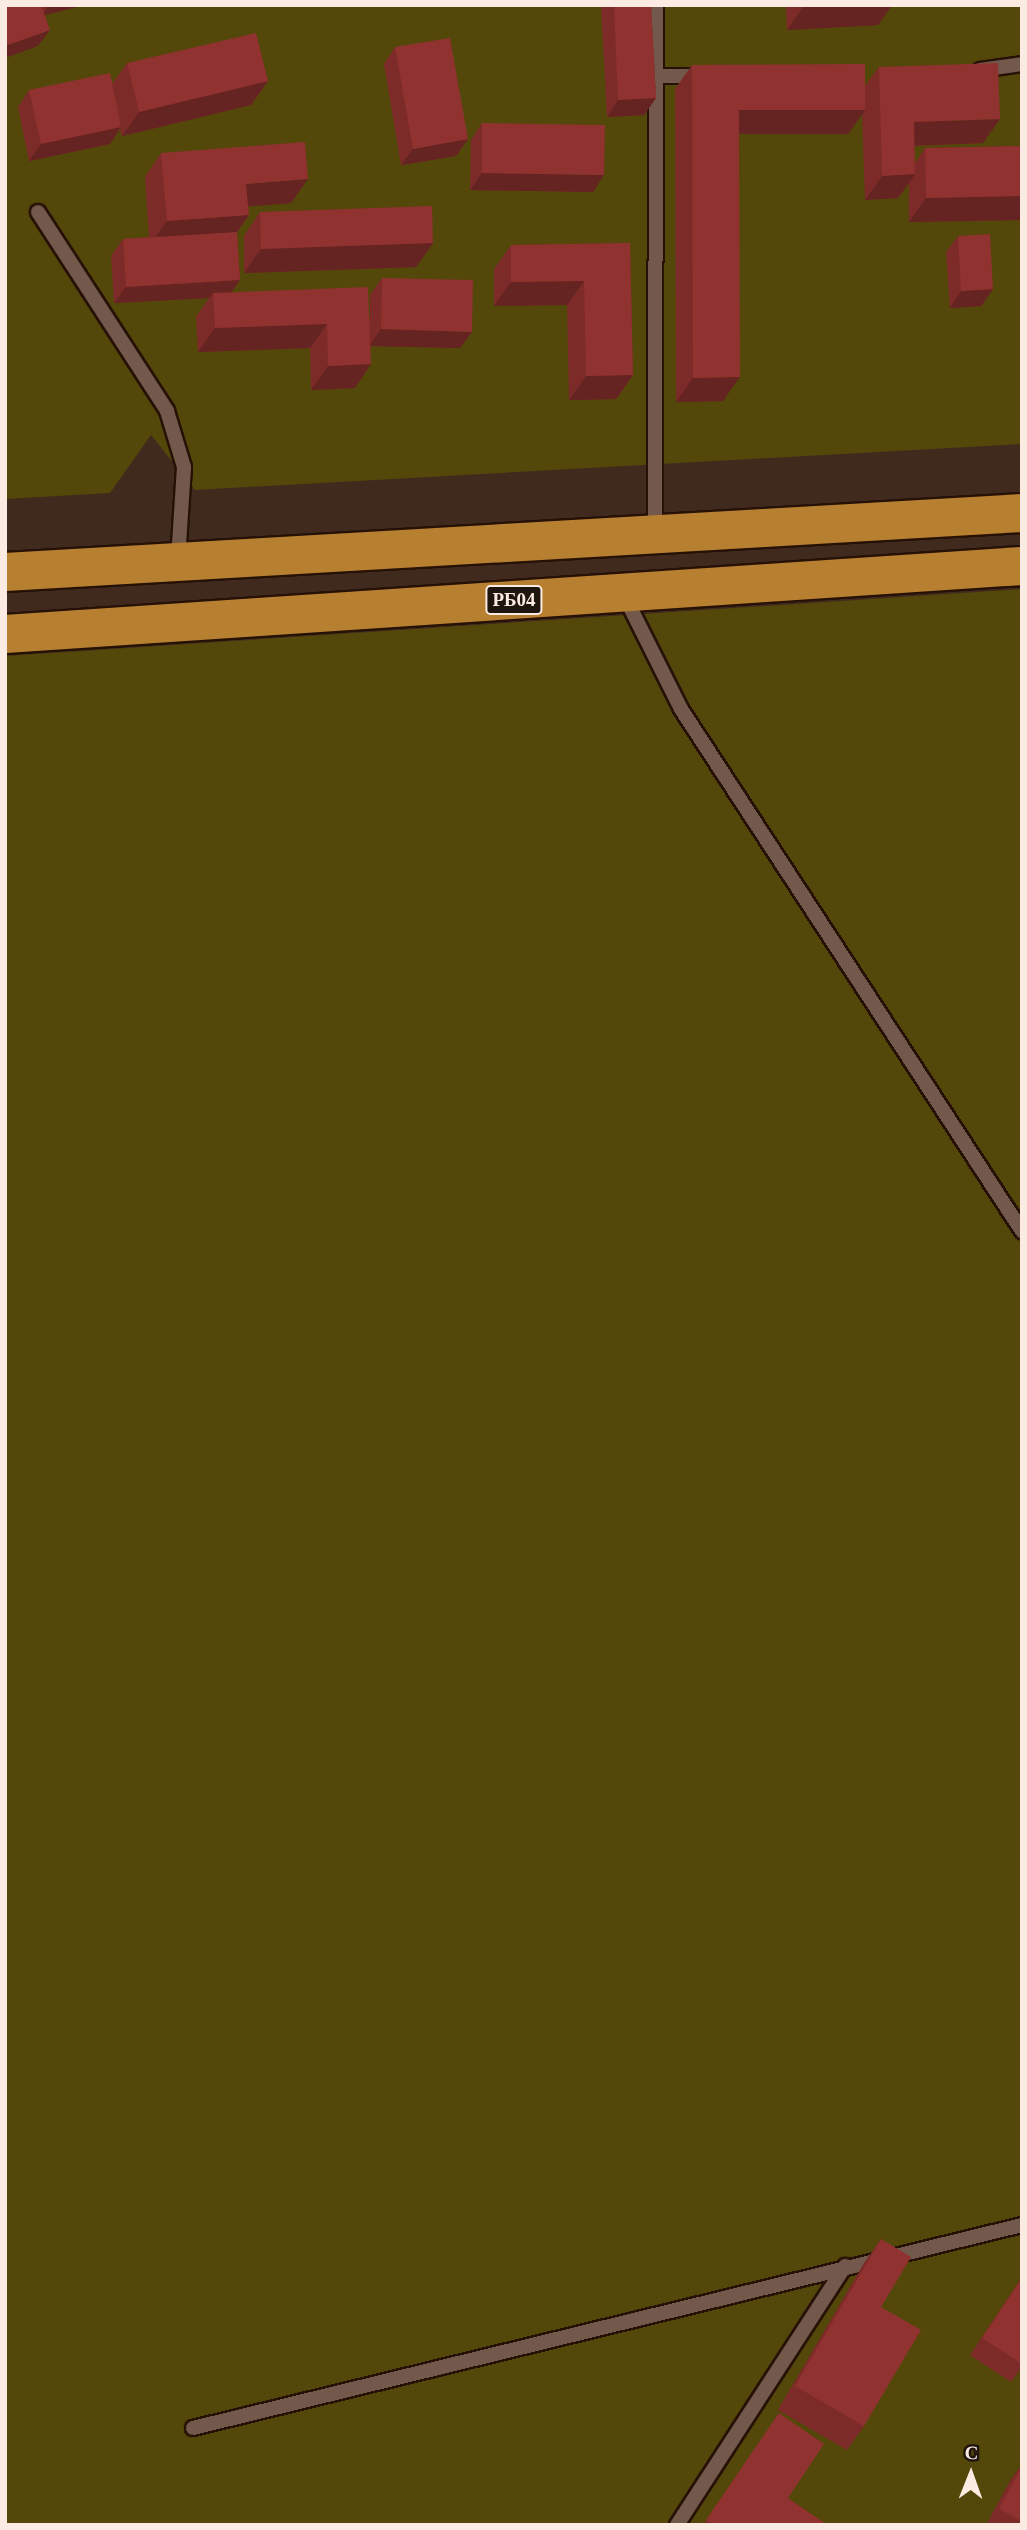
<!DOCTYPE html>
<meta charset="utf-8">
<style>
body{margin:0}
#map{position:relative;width:1027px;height:2530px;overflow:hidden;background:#40291d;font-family:Georgia,serif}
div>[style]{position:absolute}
.green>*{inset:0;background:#54470a}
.roads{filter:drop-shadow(2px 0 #261106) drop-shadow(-2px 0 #261106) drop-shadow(0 2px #261106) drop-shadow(0 -2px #261106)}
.lane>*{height:14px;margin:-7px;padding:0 7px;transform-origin:7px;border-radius:7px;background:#73594b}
.highway>*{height:38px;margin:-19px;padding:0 19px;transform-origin:19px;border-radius:19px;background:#b78031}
.wall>*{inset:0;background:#7c2b28}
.shaded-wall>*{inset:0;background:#652321}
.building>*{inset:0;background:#90322f}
span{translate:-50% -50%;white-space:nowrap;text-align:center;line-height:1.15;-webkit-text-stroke:6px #1f150f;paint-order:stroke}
.shield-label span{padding:2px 5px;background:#1f150f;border:2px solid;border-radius:5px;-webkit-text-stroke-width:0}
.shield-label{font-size:19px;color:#fbebe3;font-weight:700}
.frame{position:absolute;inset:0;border:7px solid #fbebe3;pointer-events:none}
.north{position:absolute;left:936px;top:2439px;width:70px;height:70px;-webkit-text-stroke:5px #1f150f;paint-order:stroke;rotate:1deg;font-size:19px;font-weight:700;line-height:28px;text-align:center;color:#fbebe3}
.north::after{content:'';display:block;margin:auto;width:24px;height:32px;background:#fbebe3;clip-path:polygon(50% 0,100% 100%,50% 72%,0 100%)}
</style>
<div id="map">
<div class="green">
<div style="clip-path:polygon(5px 5px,1022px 5px,1022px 444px,195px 490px,151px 435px,110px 493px,5px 499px)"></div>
<div style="clip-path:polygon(1022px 589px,1022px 2525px,5px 2525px,5px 656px)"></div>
</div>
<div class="roads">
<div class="lane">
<div style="left:980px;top:70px;width:42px;rotate:-8.1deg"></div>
<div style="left:654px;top:76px;width:47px"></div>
<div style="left:38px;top:212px;width:237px;rotate:57deg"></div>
<div style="left:167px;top:411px;width:59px;rotate:73.1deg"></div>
<div style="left:184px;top:467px;width:92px;rotate:93.7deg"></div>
<div style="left:655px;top:533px;width:528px;rotate:-89.89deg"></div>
<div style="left:624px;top:595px;width:127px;rotate:63.4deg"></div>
<div style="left:681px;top:709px;width:624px;rotate:56.85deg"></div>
<div style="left:193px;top:2428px;width:853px;rotate:-13.76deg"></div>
<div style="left:677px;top:2525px;width:309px;rotate:-57deg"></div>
</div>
<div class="highway">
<div style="left:5px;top:572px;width:1019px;rotate:-3.32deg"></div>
<div style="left:5px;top:634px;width:1019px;rotate:-3.83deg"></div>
</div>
</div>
<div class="wall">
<div style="clip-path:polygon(5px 5px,84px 5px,44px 15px,38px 46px)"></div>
<div style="clip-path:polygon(601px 5px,651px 5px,656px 98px,644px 115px,607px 117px)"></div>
<div style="clip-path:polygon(786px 5px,892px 5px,878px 25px,787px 30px)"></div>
<div style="clip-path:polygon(395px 47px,468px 139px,456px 156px,401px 165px,384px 64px)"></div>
<div style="clip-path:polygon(127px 63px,268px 81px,251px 105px,122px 136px,120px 129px,110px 144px,29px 161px,18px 107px,29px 90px,112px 84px)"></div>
<div style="clip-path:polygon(692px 65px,865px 86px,879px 67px,983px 143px,914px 146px,915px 163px,925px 148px,1022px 146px,1022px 220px,909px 222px,909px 183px,898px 198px,865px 200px,862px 113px,848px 134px,739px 134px,723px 401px,676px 402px,675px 89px)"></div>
<div style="clip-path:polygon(482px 123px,593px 192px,470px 190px,471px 140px)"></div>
<div style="clip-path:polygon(161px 153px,291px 203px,248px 206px,249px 215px,237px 232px,240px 280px,231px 292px,370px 319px,370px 295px,382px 278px,460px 348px,371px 346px,355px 388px,311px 390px,310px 348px,198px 352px,196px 317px,209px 298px,114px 303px,111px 256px,123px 239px,149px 237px,145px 177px)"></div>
<div style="clip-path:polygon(260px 212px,433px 243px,416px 267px,244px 273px,244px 236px)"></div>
<div style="clip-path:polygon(958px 236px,993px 289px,981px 306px,950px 308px,946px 252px)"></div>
<div style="clip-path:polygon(630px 243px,633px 375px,616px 399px,569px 400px,567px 305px,494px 306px,494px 269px,511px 245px)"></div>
<div style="clip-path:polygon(881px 2239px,864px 2426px,847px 2450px,778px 2410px,864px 2263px)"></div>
<div style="clip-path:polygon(1022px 2277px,1022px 2367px,1011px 2382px,970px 2355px)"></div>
<div style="clip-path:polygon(779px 2413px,788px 2498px,826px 2525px,703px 2525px)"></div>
<div style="clip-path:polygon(1022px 2464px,1022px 2525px,986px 2525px,1010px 2481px)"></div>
</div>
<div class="shaded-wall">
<div style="clip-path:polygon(49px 5px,84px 5px,42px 16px)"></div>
<div style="clip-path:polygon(825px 5px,892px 5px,878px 25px,787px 30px,804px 6px)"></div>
<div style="clip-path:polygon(50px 30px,38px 46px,5px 58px,5px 46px)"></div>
<div style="clip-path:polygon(268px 81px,251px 105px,122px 136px,139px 112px)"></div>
<div style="clip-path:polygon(656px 98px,644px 115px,607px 117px,618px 100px)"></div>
<div style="clip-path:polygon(739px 110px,865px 110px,848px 134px,723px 134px)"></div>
<div style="clip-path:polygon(1000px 119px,983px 143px,897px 146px,914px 122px)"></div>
<div style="clip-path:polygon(121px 127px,110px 144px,29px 161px,41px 144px)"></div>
<div style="clip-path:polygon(468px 139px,456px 156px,401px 165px,413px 149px)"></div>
<div style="clip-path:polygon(482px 173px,604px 175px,593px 192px,470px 190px)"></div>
<div style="clip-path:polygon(915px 174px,898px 198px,865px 200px,882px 176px)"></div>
<div style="clip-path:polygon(308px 179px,291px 203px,230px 208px,246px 184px)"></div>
<div style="clip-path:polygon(1022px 196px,1022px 220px,909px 222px,926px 198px)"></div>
<div style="clip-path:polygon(249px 215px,232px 239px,150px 245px,167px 221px)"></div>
<div style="clip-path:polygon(433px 243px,416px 267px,244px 273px,261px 249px)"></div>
<div style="clip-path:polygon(240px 280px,228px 297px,213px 293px,209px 298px,114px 303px,126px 287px)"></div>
<div style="clip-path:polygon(584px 281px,567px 305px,494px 306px,511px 282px)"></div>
<div style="clip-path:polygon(993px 289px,981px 306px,950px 308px,961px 291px)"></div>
<div style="clip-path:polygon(327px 324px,310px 348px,198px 352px,215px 328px)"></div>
<div style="clip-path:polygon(381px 329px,472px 332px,460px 348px,369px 346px)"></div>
<div style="clip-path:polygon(371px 364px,355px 388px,311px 390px,328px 366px)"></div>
<div style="clip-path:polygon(633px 375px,616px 399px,569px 400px,586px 376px)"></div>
<div style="clip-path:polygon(740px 377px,723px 401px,676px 402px,693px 378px)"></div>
</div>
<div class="building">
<div style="clip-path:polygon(5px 5px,41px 5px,50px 30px,5px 46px)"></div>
<div style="clip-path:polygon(614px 5px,651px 5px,656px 98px,618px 100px)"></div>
<div style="clip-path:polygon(256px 33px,268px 81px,139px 112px,127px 63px)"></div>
<div style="clip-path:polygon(450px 38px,468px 139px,413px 149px,395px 47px)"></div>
<div style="clip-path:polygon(998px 63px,1000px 119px,914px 122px,915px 174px,882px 176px,879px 67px)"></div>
<div style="clip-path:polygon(865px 64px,865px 110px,739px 110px,740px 377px,693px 378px,692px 65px)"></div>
<div style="clip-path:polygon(110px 73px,121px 127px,41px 144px,29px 90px)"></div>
<div style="clip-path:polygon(482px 123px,605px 125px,604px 175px,482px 173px)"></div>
<div style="clip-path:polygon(305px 142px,308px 179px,246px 184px,249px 215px,167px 221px,161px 153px)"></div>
<div style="clip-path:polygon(1022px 146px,1022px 196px,926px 198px,925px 148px)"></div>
<div style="clip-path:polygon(432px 206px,433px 243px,261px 249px,260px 212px)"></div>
<div style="clip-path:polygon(237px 232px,240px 280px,126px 287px,123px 239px)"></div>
<div style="clip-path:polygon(990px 234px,993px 289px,961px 291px,958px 236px)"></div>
<div style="clip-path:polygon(630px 243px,633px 375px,586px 376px,584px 281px,511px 282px,511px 245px)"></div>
<div style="clip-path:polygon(382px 278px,473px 280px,472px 332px,381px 329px)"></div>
<div style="clip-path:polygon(368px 287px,371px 364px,328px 366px,327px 324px,215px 328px,213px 293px)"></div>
<div style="clip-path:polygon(881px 2239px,911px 2257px,881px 2307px,921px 2330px,864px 2426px,795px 2386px)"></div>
<div style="clip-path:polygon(1022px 2278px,1022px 2364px,982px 2338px)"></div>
<div style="clip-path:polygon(779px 2413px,824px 2444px,788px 2498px,826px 2524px,713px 2525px,706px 2520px)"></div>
<div style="clip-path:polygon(1022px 2466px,1022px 2521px,999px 2509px)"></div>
</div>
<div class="shield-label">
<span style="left:514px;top:600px">РБ04</span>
</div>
<div class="frame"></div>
<div class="north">С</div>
</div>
